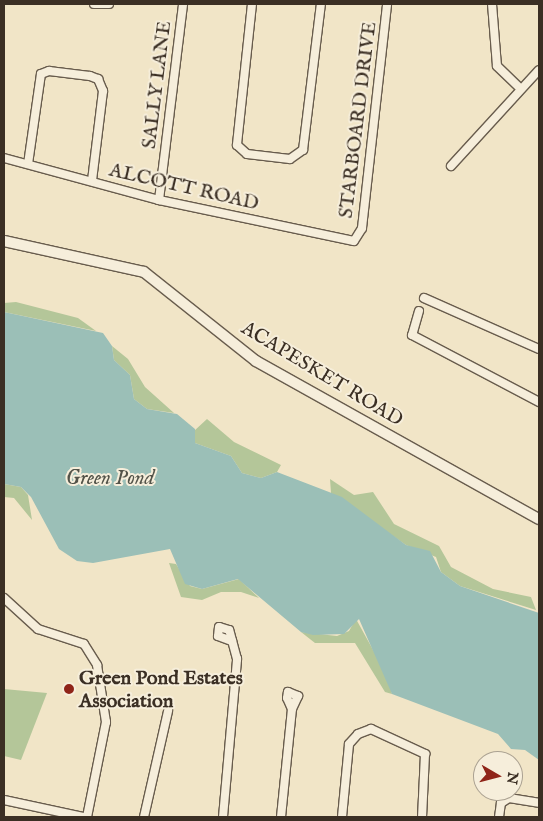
<!DOCTYPE html>
<style>
body{margin:0}
#map{position:relative;width:543px;height:821px;overflow:hidden;background:#f1e5c7;font-family:"IM FELL English",serif}
div>[style]{position:absolute}
.green>*{inset:0;background:#b4c699}
.water>*{inset:0;background:#9bbfb7}
.roads{filter:drop-shadow(1px 0 #685c4d) drop-shadow(-1px 0 #685c4d) drop-shadow(0 1px #685c4d) drop-shadow(0 -1px #685c4d)}
.minor>*{height:8px;margin:-4px;padding:0 4px;transform-origin:4px;border-radius:4px;background:#f6eedb}
.secondary>*{height:10px;margin:-5px;padding:0 5px;transform-origin:5px;border-radius:5px;background:#f6eedb}
.dots>*{width:14px;height:14px;translate:-50% -50%;box-sizing:border-box;border:2px solid #f6eedb;border-radius:50%}
span{translate:-50% -50%;white-space:nowrap;text-align:center;line-height:1.15;-webkit-text-stroke:4px #f6eedb;paint-order:stroke}
.street-label{font-size:20px;color:#3b2f24}
.poi-label{font-size:20px;color:#3b2f24;font-weight:700}
.left{translate:0 -50%;text-align:left}
.water-label{font-size:21px;color:#535349;font-style:italic}
.frame{position:absolute;inset:0;border:5px solid #3b2f24;pointer-events:none}
.north{position:absolute;left:473px;top:751px;width:50px;height:50px;box-sizing:border-box;background:#f6eedb;border:1px solid #aba292;border-radius:50%;rotate:98deg;font-size:14px;font-weight:700;line-height:20px;text-align:center;color:#3b2f24}
.north::after{content:'';display:block;margin:auto;width:18px;height:22px;background:#8f2418;clip-path:polygon(50% 0,100% 100%,50% 72%,0 100%)}
</style>
<div id="map">
<div class="green">
<div style="clip-path:polygon(16px 302px,78px 318px,96px 331px,4px 312px,4px 303px)"></div>
<div style="clip-path:polygon(112px 346px,128px 359px,145px 387px,174px 413px,147px 409px,134px 399px,130px 375px,114px 360px)"></div>
<div style="clip-path:polygon(207px 419px,234px 442px,281px 465px,277px 472px,261px 478px,242px 473px,231px 456px,195px 443px,194px 431px)"></div>
<div style="clip-path:polygon(330px 479px,354px 495px,373px 492px,394px 524px,439px 546px,451px 567px,493px 589px,531px 597px,536px 610px,460px 586px,441px 572px,436px 557px,406px 545px,331px 493px)"></div>
<div style="clip-path:polygon(4px 484px,21px 487px,28px 495px,32px 520px,14px 498px,4px 497px)"></div>
<div style="clip-path:polygon(169px 563px,176px 564px,190px 586px,202px 589px,239px 579px,259px 598px,241px 592px,221px 592px,202px 600px,181px 597px)"></div>
<div style="clip-path:polygon(356px 619px,388px 677px,392px 694px,385px 692px,355px 643px,315px 643px,301px 632px,337px 636px,349px 631px)"></div>
<div style="clip-path:polygon(4px 689px,47px 693px,21px 760px,4px 756px)"></div>
</div>
<div class="water">
<div style="clip-path:polygon(4px 312px,103px 333px,112px 346px,114px 360px,130px 375px,134px 399px,147px 409px,177px 414px,195px 429px,195px 443px,231px 456px,242px 473px,261px 478px,277px 472px,342px 497px,406px 545px,430px 551px,441px 572px,460px 586px,539px 613px,539px 760px,525px 750px,511px 749px,498px 734px,392px 694px,359px 619px,344px 634px,313px 635px,301px 632px,238px 579px,202px 589px,185px 584px,170px 549px,93px 563px,77px 561px,59px 549px,31px 497px,21px 487px,4px 484px)"></div>
</div>
<div class="roads">
<div class="minor">
<div style="left:94px;top:4px;width:15px"></div>
<div style="left:252px;top:4px;width:142px;rotate:96.1deg"></div>
<div style="left:237px;top:145px;width:13px;rotate:42deg"></div>
<div style="left:247px;top:154px;width:43px;rotate:6.6deg"></div>
<div style="left:290px;top:159px;width:16px;rotate:-35deg"></div>
<div style="left:303px;top:150px;width:147px;rotate:-83deg"></div>
<div style="left:492px;top:4px;width:62px;rotate:85.4deg"></div>
<div style="left:497px;top:66px;width:33px;rotate:44deg"></div>
<div style="left:4px;top:158px;width:161px;rotate:15.2deg"></div>
<div style="left:159px;top:200px;width:199px;rotate:11.9deg"></div>
<div style="left:354px;top:241px;width:15px;rotate:-58deg"></div>
<div style="left:362px;top:228px;width:225px;rotate:-83.6deg"></div>
<div style="left:28px;top:164px;width:91px;rotate:-81.8deg"></div>
<div style="left:41px;top:74px;width:9px;rotate:-21deg"></div>
<div style="left:49px;top:71px;width:41px;rotate:7deg"></div>
<div style="left:90px;top:76px;width:9px;rotate:21deg"></div>
<div style="left:98px;top:79px;width:13px;rotate:67deg"></div>
<div style="left:103px;top:91px;width:91px;rotate:97deg"></div>
<div style="left:451px;top:166px;width:130px;rotate:-47.5deg"></div>
<div style="left:159px;top:200px;width:197px;rotate:-83deg"></div>
<div style="left:424px;top:298px;width:126px;rotate:23.9deg"></div>
<div style="left:419px;top:311px;width:25px;rotate:106deg"></div>
<div style="left:412px;top:335px;width:144px;rotate:27.8deg"></div>
<div style="left:4px;top:598px;width:46px;rotate:42.4deg"></div>
<div style="left:38px;top:629px;width:48px;rotate:18.1deg"></div>
<div style="left:84px;top:644px;width:25px;rotate:58deg"></div>
<div style="left:97px;top:665px;width:58px;rotate:81deg"></div>
<div style="left:106px;top:722px;width:97px;rotate:101.3deg"></div>
<div style="left:288px;top:692px;width:11px;rotate:22deg"></div>
<div style="left:298px;top:696px;width:14px;rotate:115deg"></div>
<div style="left:292px;top:709px;width:12px;rotate:-114deg"></div>
<div style="left:287px;top:698px;width:6px;rotate:-81deg"></div>
<div style="left:4px;top:800px;width:81px;rotate:12.1deg"></div>
<div style="left:144px;top:817px;width:109px;rotate:-77.2deg"></div>
<div style="left:223px;top:817px;width:159px;rotate:-84.9deg"></div>
<div style="left:237px;top:659px;width:30px;rotate:-105deg"></div>
<div style="left:229px;top:630px;width:10px;rotate:-163deg"></div>
<div style="left:219px;top:627px;width:9px;rotate:96deg"></div>
<div style="left:218px;top:636px;width:15px;rotate:20deg"></div>
<div style="left:281px;top:817px;width:109px;rotate:-84.2deg"></div>
<div style="left:342px;top:817px;width:73px;rotate:-84.5deg"></div>
<div style="left:349px;top:744px;width:13px;rotate:-48deg"></div>
<div style="left:358px;top:734px;width:14px;rotate:-21deg"></div>
<div style="left:371px;top:729px;width:60px;rotate:24.8deg"></div>
<div style="left:425px;top:754px;width:63px;rotate:92.7deg"></div>
<div style="left:499px;top:817px;width:14px;rotate:-82deg"></div>
<div style="left:501px;top:803px;width:9px;rotate:-32deg"></div>
<div style="left:509px;top:798px;width:30px;rotate:9deg"></div>
</div>
<div class="secondary">
<div style="left:4px;top:241px;width:143px;rotate:12.5deg"></div>
<div style="left:144px;top:272px;width:143px;rotate:38.5deg"></div>
<div style="left:256px;top:361px;width:324px;rotate:29.2deg"></div>
</div>
</div>
<div class="dots">
<div style="left:69px;top:689px;background:#8f2418"></div>
</div>
<div class="street-label">
<span style="left:157px;top:85px;rotate:-83deg">SALLY LANE</span>
<span style="left:358px;top:120px;rotate:-83deg">STARBOARD DRIVE</span>
<span style="left:184px;top:187px;rotate:13deg">ALCOTT ROAD</span>
<span style="left:322px;top:374px;rotate:31deg">ACAPESKET ROAD</span>
</div>
<div class="poi-label">
<span class="left" style="left:79px;top:690px">Green Pond Estates<br>Association</span>
</div>
<div class="water-label">
<span style="left:110px;top:479px">Green Pond</span>
</div>
<div class="frame"></div>
<div class="north">N</div>
</div>
